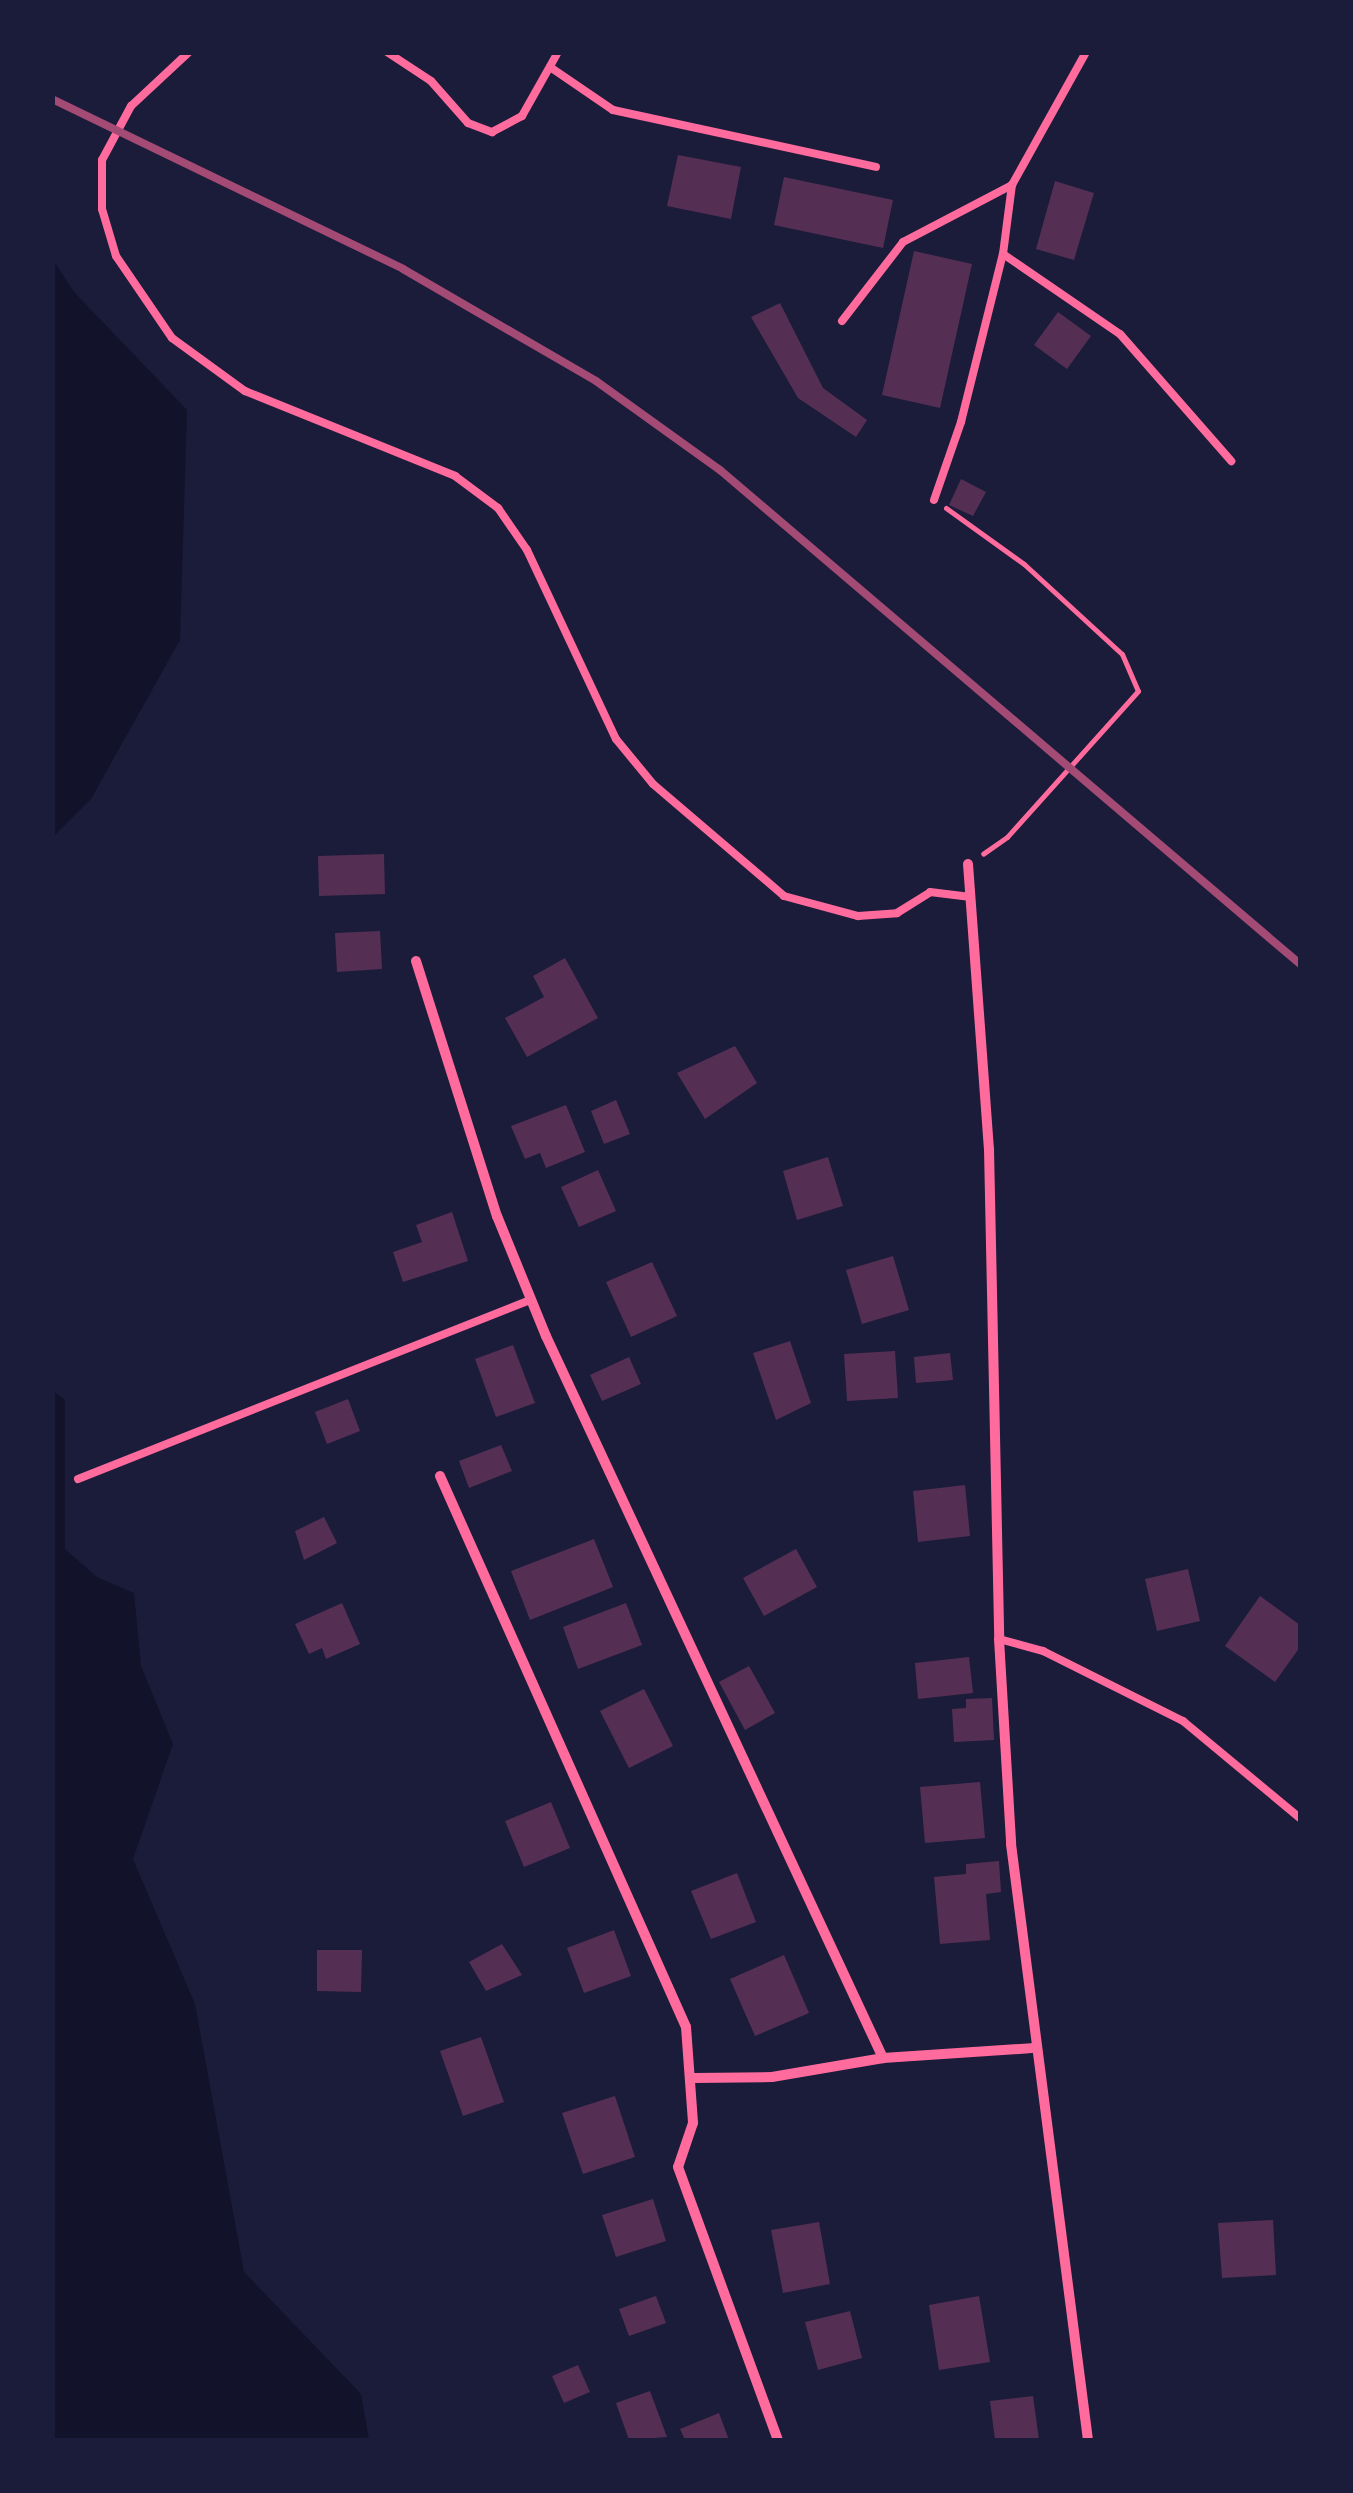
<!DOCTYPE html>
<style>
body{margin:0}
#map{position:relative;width:1353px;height:2493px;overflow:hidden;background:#1b1b3a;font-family:"DM Sans",sans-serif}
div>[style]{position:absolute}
.water>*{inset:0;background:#12122b}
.building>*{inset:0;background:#542f53}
.path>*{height:5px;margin:-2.5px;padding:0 2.5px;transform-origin:2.5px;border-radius:2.5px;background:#ff6b9d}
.service>*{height:8px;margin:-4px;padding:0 4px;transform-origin:4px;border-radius:4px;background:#ff6b9d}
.minor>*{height:10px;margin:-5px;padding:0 5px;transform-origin:5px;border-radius:5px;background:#ff6b9d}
.rail>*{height:8px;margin:-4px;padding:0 4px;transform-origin:4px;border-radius:4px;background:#a44b75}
span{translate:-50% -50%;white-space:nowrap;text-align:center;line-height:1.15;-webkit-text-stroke:8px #1b1b3a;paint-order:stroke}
.frame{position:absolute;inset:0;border:55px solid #1b1b3a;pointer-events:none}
</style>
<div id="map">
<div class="water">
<div style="clip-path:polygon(52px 258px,74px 292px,187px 410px,180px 640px,91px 799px,53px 837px)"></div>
<div style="clip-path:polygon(52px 1390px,65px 1400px,65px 1549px,97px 1577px,134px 1593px,141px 1666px,173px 1744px,133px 1859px,195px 2004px,244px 2272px,361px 2394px,369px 2440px,53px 2440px)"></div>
</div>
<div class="building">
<div style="clip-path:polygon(678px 155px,741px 167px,731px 219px,667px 206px)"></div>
<div style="clip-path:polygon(784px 177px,893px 200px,883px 248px,774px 225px)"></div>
<div style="clip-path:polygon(1055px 181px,1094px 193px,1074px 260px,1036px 249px)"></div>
<div style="clip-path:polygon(914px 251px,972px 264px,940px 408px,882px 395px)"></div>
<div style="clip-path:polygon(780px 303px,823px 388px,867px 420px,856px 437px,798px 398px,751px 317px)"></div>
<div style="clip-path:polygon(1058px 312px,1091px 336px,1067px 369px,1034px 345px)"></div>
<div style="clip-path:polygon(961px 479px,986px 492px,973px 516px,949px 505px)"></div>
<div style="clip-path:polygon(384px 854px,385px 894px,319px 896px,318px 856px)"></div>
<div style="clip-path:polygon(380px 931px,382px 969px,337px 972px,335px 933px)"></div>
<div style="clip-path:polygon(565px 958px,598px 1018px,527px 1057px,505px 1018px,544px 997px,533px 976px)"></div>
<div style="clip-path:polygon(735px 1046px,757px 1083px,705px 1119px,677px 1073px)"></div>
<div style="clip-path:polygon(616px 1100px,630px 1134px,604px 1144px,591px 1111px)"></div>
<div style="clip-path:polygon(566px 1105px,585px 1152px,546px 1168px,540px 1153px,525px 1159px,511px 1126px)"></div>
<div style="clip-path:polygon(828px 1157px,843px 1206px,797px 1220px,783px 1171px)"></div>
<div style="clip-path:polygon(598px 1170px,616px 1211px,579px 1227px,561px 1187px)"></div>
<div style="clip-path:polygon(452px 1212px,468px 1261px,403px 1282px,393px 1252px,422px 1242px,416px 1225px)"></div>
<div style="clip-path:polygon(893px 1256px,909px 1310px,862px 1324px,846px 1270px)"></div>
<div style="clip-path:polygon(652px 1262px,677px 1316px,631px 1337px,606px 1282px)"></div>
<div style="clip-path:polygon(790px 1341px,811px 1403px,776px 1420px,753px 1353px)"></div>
<div style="clip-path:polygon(513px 1345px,535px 1403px,496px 1417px,475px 1359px)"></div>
<div style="clip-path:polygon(895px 1351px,898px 1398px,847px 1401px,844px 1354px)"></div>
<div style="clip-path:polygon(950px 1353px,953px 1380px,916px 1383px,914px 1357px)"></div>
<div style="clip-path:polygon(629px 1357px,641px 1384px,602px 1401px,590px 1375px)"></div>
<div style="clip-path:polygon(348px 1399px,360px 1431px,327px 1444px,315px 1412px)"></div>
<div style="clip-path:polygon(501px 1445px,512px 1471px,469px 1488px,459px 1461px)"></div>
<div style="clip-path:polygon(965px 1485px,970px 1536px,918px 1542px,913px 1491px)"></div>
<div style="clip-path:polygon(324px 1517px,337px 1543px,304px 1560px,295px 1531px)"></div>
<div style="clip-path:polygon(594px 1539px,613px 1587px,530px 1620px,511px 1571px)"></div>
<div style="clip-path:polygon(796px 1549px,817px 1587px,764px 1616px,743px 1578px)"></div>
<div style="clip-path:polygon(1188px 1569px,1200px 1621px,1157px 1631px,1145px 1579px)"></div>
<div style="clip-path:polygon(1260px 1596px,1300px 1625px,1300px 1647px,1275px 1682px,1225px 1646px)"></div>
<div style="clip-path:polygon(342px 1603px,360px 1644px,326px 1659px,322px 1648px,309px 1654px,295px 1624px)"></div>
<div style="clip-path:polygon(626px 1603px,642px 1645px,578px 1669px,563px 1627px)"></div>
<div style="clip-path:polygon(969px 1657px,973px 1693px,918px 1699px,915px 1663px)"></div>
<div style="clip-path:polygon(749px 1666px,775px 1713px,745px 1730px,719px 1682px)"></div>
<div style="clip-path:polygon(644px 1689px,673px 1746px,629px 1768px,600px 1711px)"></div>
<div style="clip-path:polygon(992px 1698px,994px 1740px,954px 1742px,952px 1709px,966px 1708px,966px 1699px)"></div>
<div style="clip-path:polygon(980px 1782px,985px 1838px,925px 1843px,920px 1787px)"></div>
<div style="clip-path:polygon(551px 1802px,570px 1848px,524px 1867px,505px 1821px)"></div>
<div style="clip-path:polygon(999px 1861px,1001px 1892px,986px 1894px,990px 1940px,940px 1944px,934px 1877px,966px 1874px,966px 1864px)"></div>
<div style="clip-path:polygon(737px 1873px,756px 1922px,711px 1939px,691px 1891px)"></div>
<div style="clip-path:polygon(614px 1930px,631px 1976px,584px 1993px,567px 1948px)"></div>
<div style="clip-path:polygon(502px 1944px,522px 1975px,486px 1991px,469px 1962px)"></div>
<div style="clip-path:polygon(317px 1950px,362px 1950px,361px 1992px,317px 1991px)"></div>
<div style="clip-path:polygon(784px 1955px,809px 2013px,755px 2036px,730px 1979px)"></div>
<div style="clip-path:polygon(481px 2037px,504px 2102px,463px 2116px,440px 2051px)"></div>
<div style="clip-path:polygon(615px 2096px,635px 2157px,583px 2174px,562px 2113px)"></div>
<div style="clip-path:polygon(653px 2199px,666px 2241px,616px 2257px,602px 2215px)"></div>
<div style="clip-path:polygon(1273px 2220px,1276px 2275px,1222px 2278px,1218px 2223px)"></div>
<div style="clip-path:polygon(819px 2222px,830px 2284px,783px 2293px,771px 2230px)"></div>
<div style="clip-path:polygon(656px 2296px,666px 2323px,629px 2336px,619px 2309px)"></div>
<div style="clip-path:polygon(979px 2296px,990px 2362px,939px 2370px,929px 2305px)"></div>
<div style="clip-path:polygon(850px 2311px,862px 2358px,818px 2370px,805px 2322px)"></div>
<div style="clip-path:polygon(578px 2365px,590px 2392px,564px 2403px,552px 2376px)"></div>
<div style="clip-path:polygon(650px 2391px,667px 2437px,629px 2440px,616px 2403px)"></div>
<div style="clip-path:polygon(1033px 2396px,1039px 2440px,995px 2440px,990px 2401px)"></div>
<div style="clip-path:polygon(719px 2413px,729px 2440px,685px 2440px,680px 2429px)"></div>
</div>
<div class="path">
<div style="left:946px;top:508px;width:96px;rotate:35.7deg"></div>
<div style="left:1024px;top:564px;width:133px;rotate:42.6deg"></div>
<div style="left:1122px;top:654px;width:40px;rotate:66.6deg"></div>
<div style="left:1138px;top:691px;width:196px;rotate:131.9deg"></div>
<div style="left:1007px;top:837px;width:29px;rotate:145deg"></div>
</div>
<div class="service">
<div style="left:189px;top:52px;width:79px;rotate:137deg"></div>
<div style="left:131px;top:106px;width:61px;rotate:118.2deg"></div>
<div style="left:102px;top:160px;width:49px;rotate:90deg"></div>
<div style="left:102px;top:209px;width:49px;rotate:73.4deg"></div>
<div style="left:116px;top:256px;width:99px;rotate:55.7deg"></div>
<div style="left:172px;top:338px;width:90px;rotate:36deg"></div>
<div style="left:245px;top:391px;width:227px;rotate:22deg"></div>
<div style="left:455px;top:476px;width:54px;rotate:36.7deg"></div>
<div style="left:498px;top:508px;width:51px;rotate:55.4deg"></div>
<div style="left:527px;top:550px;width:209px;rotate:64.8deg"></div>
<div style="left:616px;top:739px;width:58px;rotate:50.6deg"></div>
<div style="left:653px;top:784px;width:172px;rotate:40.5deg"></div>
<div style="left:784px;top:896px;width:77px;rotate:15.1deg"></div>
<div style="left:858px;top:916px;width:39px;rotate:-4deg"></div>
<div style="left:897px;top:913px;width:39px;rotate:-32deg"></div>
<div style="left:930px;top:892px;width:39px;rotate:7deg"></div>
<div style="left:387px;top:52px;width:53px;rotate:33.4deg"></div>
<div style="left:431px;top:81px;width:56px;rotate:48.6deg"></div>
<div style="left:468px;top:123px;width:26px;rotate:21deg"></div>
<div style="left:492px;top:132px;width:34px;rotate:-28deg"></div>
<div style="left:522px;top:116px;width:73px;rotate:-60.6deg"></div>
<div style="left:550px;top:67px;width:76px;rotate:34.3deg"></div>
<div style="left:613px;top:110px;width:269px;rotate:12.2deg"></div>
<div style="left:1003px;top:254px;width:142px;rotate:34.4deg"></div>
<div style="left:1120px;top:334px;width:169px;rotate:48.8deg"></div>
<div style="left:842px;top:321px;width:100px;rotate:-52.3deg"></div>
<div style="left:903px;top:242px;width:123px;rotate:-27.6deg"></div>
<div style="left:934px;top:500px;width:83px;rotate:-70.9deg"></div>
<div style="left:961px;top:422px;width:173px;rotate:-76deg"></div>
<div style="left:1003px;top:254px;width:70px;rotate:-82.6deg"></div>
<div style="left:1012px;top:185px;width:152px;rotate:-60.9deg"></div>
<div style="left:78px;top:1479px;width:487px;rotate:-21.6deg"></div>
<div style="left:999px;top:1639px;width:46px;rotate:15.3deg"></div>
<div style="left:1043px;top:1651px;width:157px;rotate:26.6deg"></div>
<div style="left:1183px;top:1721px;width:152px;rotate:39.7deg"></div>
</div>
<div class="minor">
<div style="left:968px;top:864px;width:286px;rotate:85.8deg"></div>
<div style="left:989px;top:1149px;width:490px;rotate:88.8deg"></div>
<div style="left:999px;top:1639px;width:205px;rotate:86.6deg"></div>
<div style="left:1011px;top:1844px;width:601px;rotate:82.64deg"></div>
<div style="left:416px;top:961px;width:268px;rotate:72.4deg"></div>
<div style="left:497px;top:1216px;width:130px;rotate:67.8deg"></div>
<div style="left:546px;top:1336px;width:797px;rotate:64.98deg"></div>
<div style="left:440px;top:1476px;width:603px;rotate:65.94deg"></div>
<div style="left:686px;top:2027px;width:96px;rotate:85.8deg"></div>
<div style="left:693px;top:2123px;width:46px;rotate:108.8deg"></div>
<div style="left:678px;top:2167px;width:291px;rotate:69.9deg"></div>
<div style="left:694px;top:2078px;width:78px;rotate:-0.7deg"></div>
<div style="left:772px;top:2077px;width:113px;rotate:-9.7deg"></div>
<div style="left:883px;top:2058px;width:149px;rotate:-3.8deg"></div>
</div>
<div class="rail">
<div style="left:52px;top:99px;width:390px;rotate:25.8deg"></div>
<div style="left:403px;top:269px;width:223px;rotate:30.1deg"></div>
<div style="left:596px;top:381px;width:153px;rotate:35.7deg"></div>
<div style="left:720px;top:470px;width:762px;rotate:40.42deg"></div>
</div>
<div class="frame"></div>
</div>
